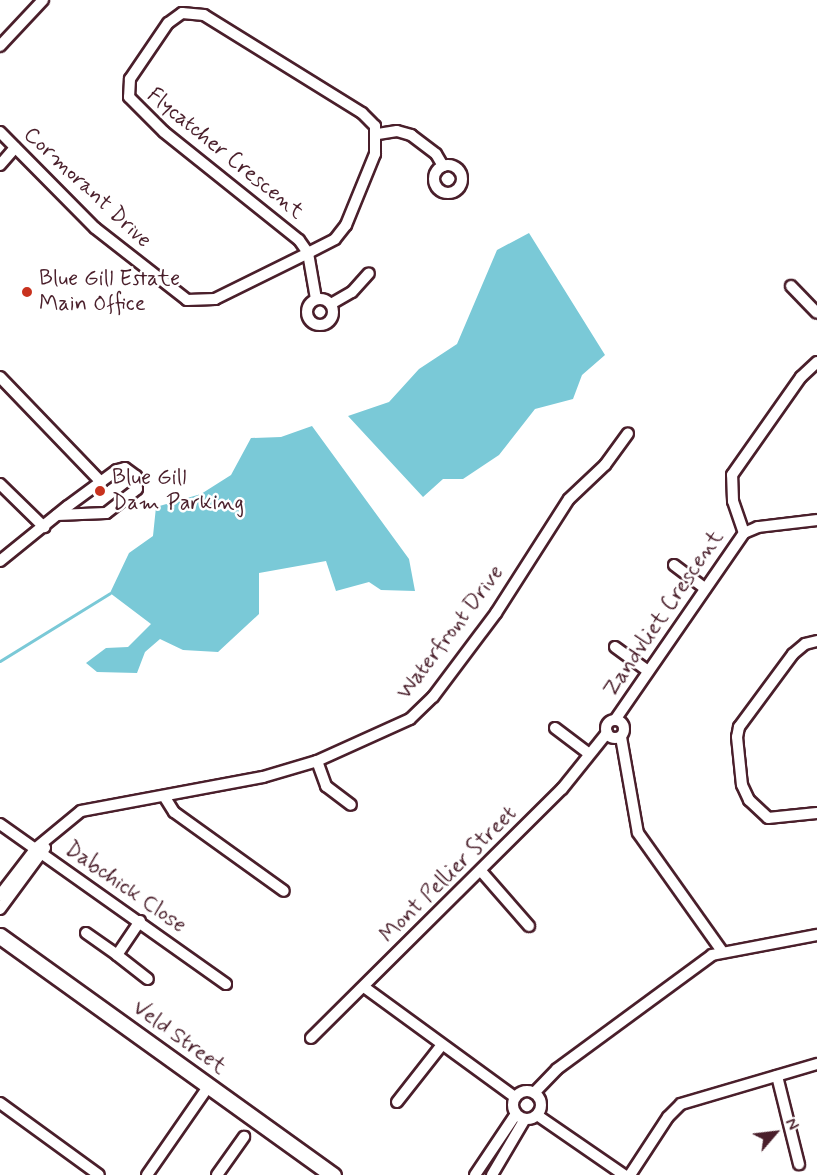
<!DOCTYPE html>
<style>
body{margin:0}
#map{position:relative;width:817px;height:1175px;overflow:hidden;background:#fff;font-family:Mynerve,sans-serif}
div>[style]{position:absolute}
.water>*{inset:0;background:#7ac9d7}
.stream>*{height:3px;margin:-1.5px;padding:0 1.5px;transform-origin:1.5px;border-radius:1.5px;background:#7ac9d7}
.roads{filter:drop-shadow(2px 0 #4a1f2b) drop-shadow(-2px 0 #4a1f2b) drop-shadow(0 2px #4a1f2b) drop-shadow(0 -2px #4a1f2b)}
.street>*{height:10px;margin:-5px;padding:0 5px;transform-origin:5px;border-radius:5px;background:#fff}
.street>.ring{margin:-5px;padding:0;box-sizing:content-box;background:none;border:10px solid #fff;border-radius:50%}
.secondary>*{height:15px;margin:-7.5px;padding:0 7.5px;transform-origin:7.5px;border-radius:7.5px;background:#fff}
.dots>*{width:16px;height:16px;translate:-50% -50%;box-sizing:border-box;border:3px solid #fff;border-radius:50%}
span{translate:-50% -50%;white-space:nowrap;text-align:center;line-height:1.15;-webkit-text-stroke:5px #fff;paint-order:stroke}
.street-label{font-size:22px;color:#4a1f2b}
.poi-label{font-size:22px;color:#4a1f2b}
.left{translate:0 -50%;text-align:left}
.north{position:absolute;left:745px;top:1103px;width:60px;height:60px;-webkit-text-stroke:4px #fff;paint-order:stroke;rotate:62deg;font-size:16px;font-weight:700;line-height:24px;text-align:center;color:#4a1f2b}
.north::after{content:'';display:block;margin:auto;width:21px;height:27px;background:#4a1f2b;clip-path:polygon(50% 0,100% 100%,50% 72%,0 100%)}
</style>
<div id="map">
<div class="water">
<div style="clip-path:polygon(529px 233px,605px 355px,582px 375px,573px 399px,535px 409px,499px 455px,463px 479px,443px 479px,423px 497px,348px 416px,389px 402px,419px 369px,457px 344px,497px 250px)"></div>
<div style="clip-path:polygon(312px 426px,409px 559px,415px 591px,381px 590px,369px 582px,336px 591px,326px 561px,259px 573px,259px 614px,218px 652px,183px 650px,160px 639px,145px 652px,137px 673px,97px 672px,86px 663px,106px 648px,128px 647px,151px 624px,110px 593px,129px 553px,153px 536px,156px 507px,201px 494px,231px 475px,251px 438px,281px 437px)"></div>
</div>
<div class="stream">
<div style="left:0;top:661px;width:129px;rotate:-31.7deg"></div>
</div>
<div class="roads">
<div class="street">
<div style="left:0;top:46px;width:63px;rotate:-46.9deg"></div>
<div style="left:0;top:132px;width:135px;rotate:45.3deg"></div>
<div style="left:95px;top:228px;width:117px;rotate:38deg"></div>
<div style="left:187px;top:300px;width:28px;rotate:-2deg"></div>
<div style="left:215px;top:299px;width:104px;rotate:-26.3deg"></div>
<div style="left:308px;top:253px;width:30px;rotate:-27deg"></div>
<div style="left:335px;top:239px;width:18px;rotate:-52deg"></div>
<div style="left:346px;top:225px;width:77px;rotate:-67.8deg"></div>
<div style="left:375px;top:154px;width:28px;rotate:-90deg"></div>
<div style="left:375px;top:126px;width:18px;rotate:-135deg"></div>
<div style="left:362px;top:113px;width:186px;rotate:-148.2deg"></div>
<div style="left:204px;top:15px;width:22px;rotate:-175deg"></div>
<div style="left:182px;top:13px;width:17px;rotate:144deg"></div>
<div style="left:168px;top:23px;width:68px;rotate:124.2deg"></div>
<div style="left:130px;top:79px;width:18px;rotate:93deg"></div>
<div style="left:129px;top:97px;width:49px;rotate:45deg"></div>
<div style="left:164px;top:132px;width:173px;rotate:38.7deg"></div>
<div style="left:299px;top:240px;width:16px;rotate:55deg"></div>
<div style="left:308px;top:253px;width:47px;rotate:80.1deg"></div>
<div style="left:378px;top:134px;width:19px;rotate:-9deg"></div>
<div style="left:397px;top:131px;width:15px;rotate:16deg"></div>
<div style="left:411px;top:135px;width:31px;rotate:37deg"></div>
<div style="left:436px;top:154px;width:14px;rotate:60deg"></div>
<div style="left:0;top:165px;width:23px;rotate:-49deg"></div>
<div class="ring" style="left:434px;top:165px;width:18px;height:18px"></div>
<div style="left:791px;top:286px;width:37px;rotate:46deg"></div>
<div class="ring" style="left:307px;top:299px;width:16px;height:16px"></div>
<div style="left:331px;top:304px;width:24px;rotate:-30deg"></div>
<div style="left:352px;top:292px;width:25px;rotate:-48deg"></div>
<div style="left:0;top:377px;width:146px;rotate:46.1deg"></div>
<div style="left:0;top:484px;width:62px;rotate:44.3deg"></div>
<div style="left:744px;top:533px;width:34px;rotate:-109deg"></div>
<div style="left:733px;top:501px;width:26px;rotate:-92deg"></div>
<div style="left:732px;top:475px;width:120px;rotate:-54.9deg"></div>
<div style="left:801px;top:377px;width:22px;rotate:-43deg"></div>
<div style="left:0;top:561px;width:87px;rotate:-39deg"></div>
<div style="left:68px;top:506px;width:61px;rotate:-36.3deg"></div>
<div style="left:117px;top:470px;width:8px;rotate:-14deg"></div>
<div style="left:125px;top:468px;width:14px;rotate:36deg"></div>
<div style="left:136px;top:476px;width:13px;rotate:86deg"></div>
<div style="left:137px;top:489px;width:39px;rotate:142deg"></div>
<div style="left:106px;top:513px;width:49px;rotate:177.7deg"></div>
<div style="left:674px;top:565px;width:39px;rotate:37deg"></div>
<div style="left:817px;top:641px;width:12px;rotate:166deg"></div>
<div style="left:805px;top:644px;width:16px;rotate:140deg"></div>
<div style="left:793px;top:654px;width:91px;rotate:126.5deg"></div>
<div style="left:739px;top:727px;width:10px;rotate:101deg"></div>
<div style="left:737px;top:737px;width:48px;rotate:84.1deg"></div>
<div style="left:742px;top:785px;width:17px;rotate:65deg"></div>
<div style="left:749px;top:800px;width:26px;rotate:43deg"></div>
<div style="left:768px;top:818px;width:49px;rotate:-5.8deg"></div>
<div style="left:615px;top:647px;width:41px;rotate:36deg"></div>
<div class="ring" style="left:606px;top:720px;width:8px;height:8px"></div>
<div style="left:615px;top:720px;width:227px;rotate:-55.4deg"></div>
<div style="left:744px;top:533px;width:15px;rotate:-23deg"></div>
<div style="left:758px;top:527px;width:59px;rotate:-6.8deg"></div>
<div style="left:555px;top:728px;width:41px;rotate:37.1deg"></div>
<div style="left:621px;top:737px;width:97px;rotate:80deg"></div>
<div style="left:638px;top:833px;width:143px;rotate:54.6deg"></div>
<div style="left:317px;top:761px;width:27px;rotate:70deg"></div>
<div style="left:326px;top:786px;width:31px;rotate:37deg"></div>
<div style="left:164px;top:796px;width:19px;rotate:58deg"></div>
<div style="left:174px;top:812px;width:135px;rotate:35.7deg"></div>
<div style="left:0;top:824px;width:277px;rotate:35.3deg"></div>
<div style="left:481px;top:871px;width:73px;rotate:48.9deg"></div>
<div style="left:0;top:895px;width:59px;rotate:-52.5deg"></div>
<div style="left:36px;top:848px;width:58px;rotate:-39.4deg"></div>
<div style="left:81px;top:811px;width:185px;rotate:-10.6deg"></div>
<div style="left:263px;top:777px;width:56px;rotate:-16.5deg"></div>
<div style="left:317px;top:761px;width:102px;rotate:-24.3deg"></div>
<div style="left:410px;top:719px;width:32px;rotate:-44deg"></div>
<div style="left:433px;top:697px;width:105px;rotate:-53.1deg"></div>
<div style="left:496px;top:613px;width:135px;rotate:-57.4deg"></div>
<div style="left:569px;top:499px;width:50px;rotate:-43.4deg"></div>
<div style="left:605px;top:465px;width:39px;rotate:-54deg"></div>
<div style="left:0;top:909px;width:76px;rotate:-53.6deg"></div>
<div style="left:140px;top:921px;width:41px;rotate:124.1deg"></div>
<div style="left:117px;top:955px;width:39px;rotate:38deg"></div>
<div style="left:86px;top:933px;width:38px;rotate:35deg"></div>
<div style="left:364px;top:987px;width:187px;rotate:36.1deg"></div>
<div style="left:311px;top:1038px;width:354px;rotate:-44.8deg"></div>
<div style="left:562px;top:789px;width:72px;rotate:-51.2deg"></div>
<div style="left:777px;top:1076px;width:91px;rotate:76deg"></div>
<div class="ring" style="left:513px;top:1091px;width:18px;height:18px"></div>
<div style="left:534px;top:1093px;width:33px;rotate:-46deg"></div>
<div style="left:557px;top:1069px;width:192px;rotate:-36.3deg"></div>
<div style="left:712px;top:955px;width:107px;rotate:-10.8deg"></div>
<div style="left:397px;top:1102px;width:71px;rotate:-51.8deg"></div>
<div style="left:0;top:1103px;width:122px;rotate:36deg"></div>
<div style="left:537px;top:1115px;width:106px;rotate:34.6deg"></div>
<div style="left:147px;top:1175px;width:107px;rotate:-55.3deg"></div>
<div style="left:217px;top:1175px;width:47px;rotate:-54.6deg"></div>
<div style="left:475px;top:1175px;width:73px;rotate:-56.1deg"></div>
<div style="left:492px;top:1175px;width:65px;rotate:-59.5deg"></div>
<div style="left:630px;top:1175px;width:69px;rotate:-56.8deg"></div>
<div style="left:668px;top:1117px;width:18px;rotate:-45deg"></div>
<div style="left:681px;top:1104px;width:142px;rotate:-16.4deg"></div>
</div>
<div class="secondary">
<div style="left:0;top:936px;width:410px;rotate:35.7deg"></div>
</div>
</div>
<div class="dots">
<div style="left:27px;top:292px;background:#c8321e"></div>
<div style="left:100px;top:491px;background:#c8321e"></div>
</div>
<div class="street-label">
<span style="left:225px;top:154px;rotate:39deg">Flycatcher Crescent</span>
<span style="left:87px;top:188px;rotate:43deg">Cormorant Drive</span>
<span style="left:664px;top:614px;rotate:-56deg">Zandvliet Crescent</span>
<span style="left:451px;top:633px;rotate:-53deg">Waterfront Drive</span>
<span style="left:449px;top:875px;rotate:-45deg">Mont Pellier Street</span>
<span style="left:125px;top:888px;rotate:35deg">Dabchick Close</span>
<span style="left:179px;top:1038px;rotate:36deg">Veld Street</span>
</div>
<div class="poi-label">
<span class="left" style="left:39px;top:292px">Blue Gill Estate<br>Main Office</span>
<span class="left" style="left:112px;top:491px">Blue Gill<br>Dam Parking</span>
</div>
<div class="north">N</div>
</div>
